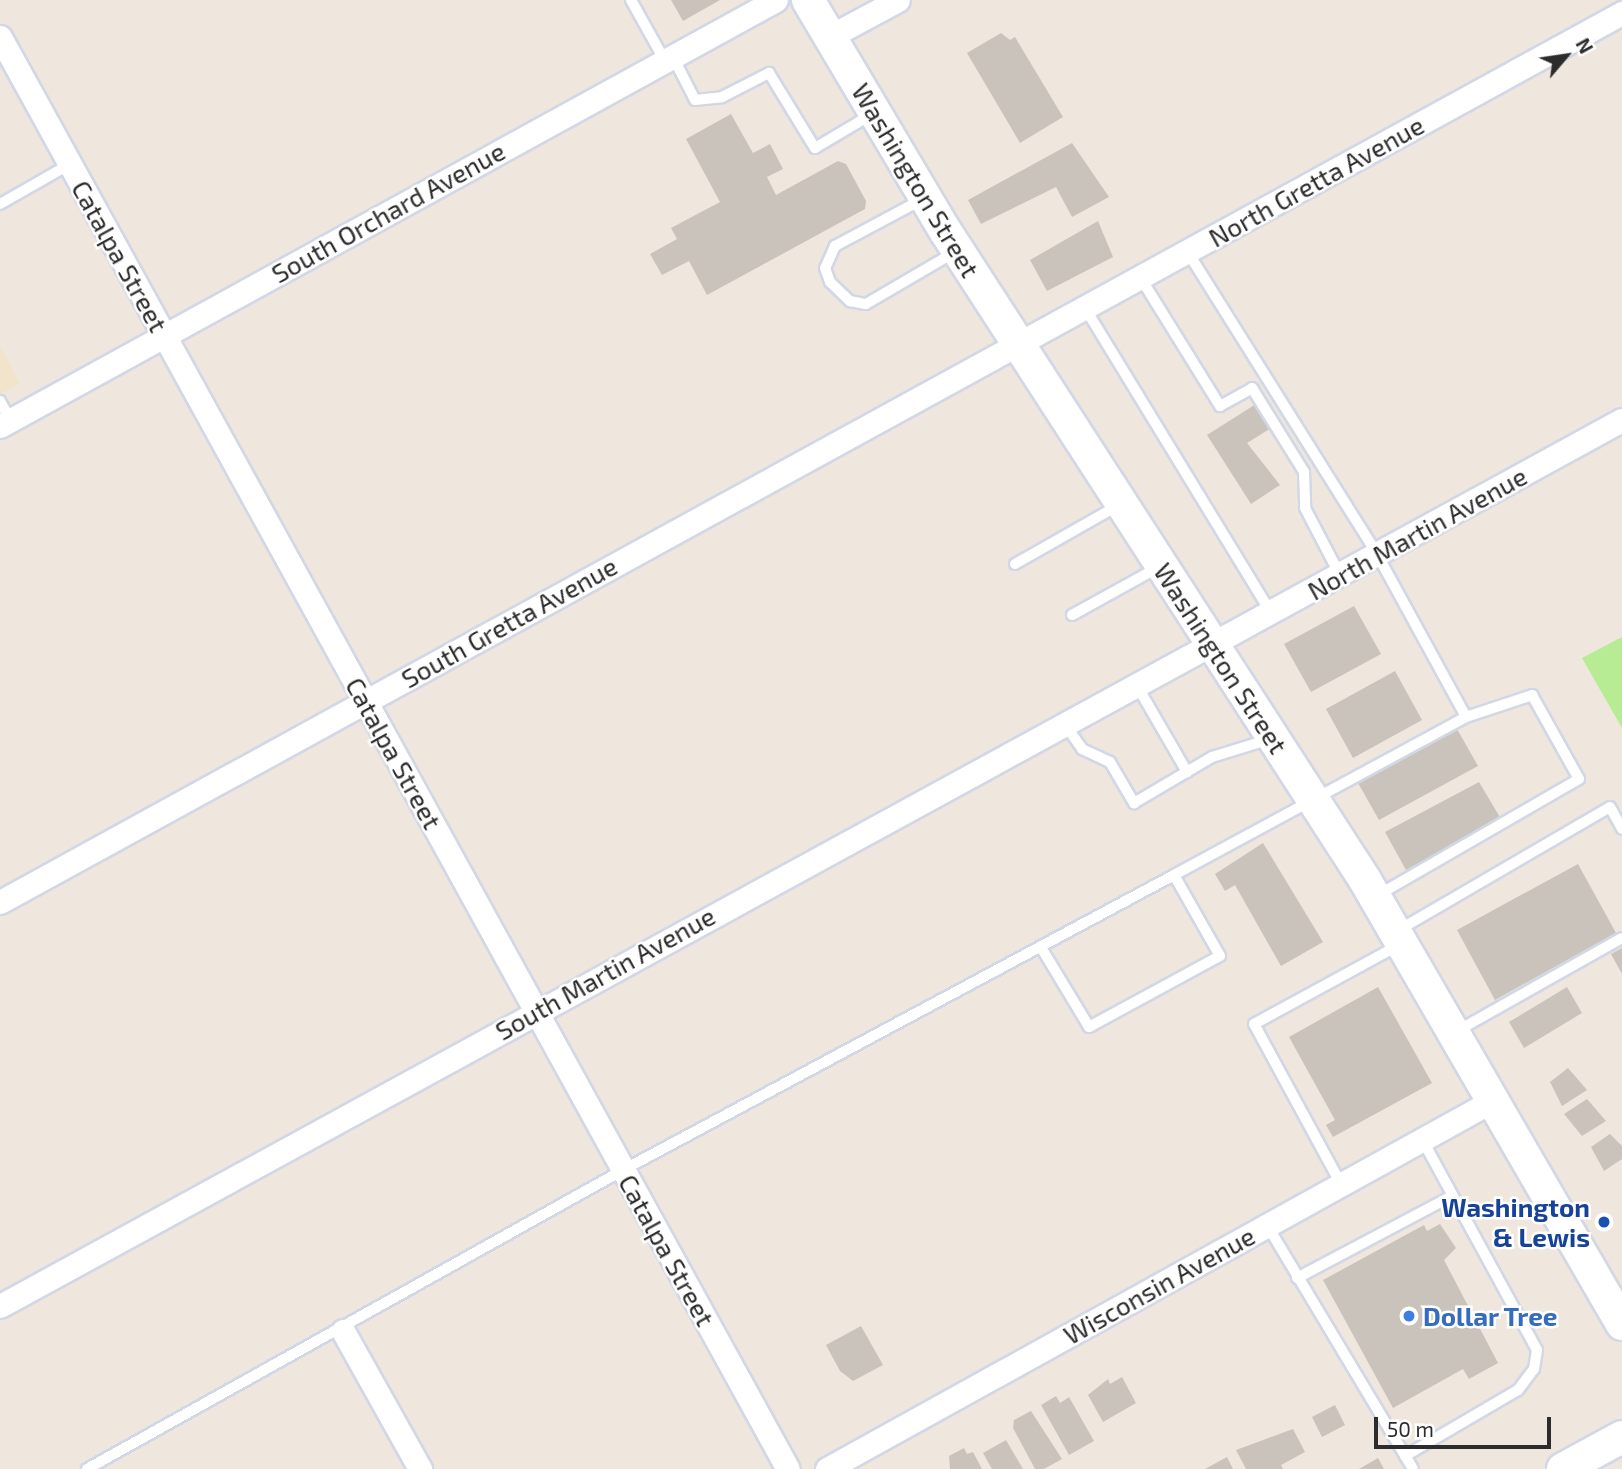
<!DOCTYPE html>
<style>
body{margin:0}
#map{position:relative;width:1622px;height:1469px;overflow:hidden;background:#efe6dd;font-family:"Exo 2",sans-serif}
div>[style]{position:absolute}
.education>*{inset:0;background:#f2e3cb}
.green>*{inset:0;background:#b7eb94}
.building>*{inset:0;background:#cac3bc}
.roads{filter:drop-shadow(2px 0 #d2d7e6) drop-shadow(-2px 0 #d2d7e6) drop-shadow(0 2px #d2d7e6) drop-shadow(0 -2px #d2d7e6)}
.lane>*{height:10px;margin:-5px;padding:0 5px;transform-origin:5px;border-radius:5px;background:#fff}
.street>*{height:23px;margin:-11.5px;padding:0 11.5px;transform-origin:11.5px;border-radius:11.5px;background:#fff}
.secondary>*{height:32px;margin:-16px;padding:0 16px;transform-origin:16px;border-radius:16px;background:#fff}
.dots>*{width:19px;height:19px;translate:-50% -50%;box-sizing:border-box;border:4px solid #fff;border-radius:50%}
span{translate:-50% -50%;white-space:nowrap;text-align:center;line-height:1.15;-webkit-text-stroke:5px #fff;paint-order:stroke}
.street-label{font-size:26px;color:#2c2c2c}
.transit-label{font-size:26px;color:#164399;font-weight:700}
.right{translate:-100% -50%;text-align:right}
.shop-label{font-size:26px;color:#366cbe;font-weight:700}
.left{translate:0 -50%;text-align:left}
.north{position:absolute;left:1531px;top:21px;width:70px;height:70px;-webkit-text-stroke:5px #fff;paint-order:stroke;rotate:61deg;font-size:19px;font-weight:700;line-height:28px;text-align:center;color:#2c2c2c}
.north::after{content:'';display:block;margin:auto;width:24px;height:32px;background:#2c2c2c;clip-path:polygon(50% 0,100% 100%,50% 72%,0 100%)}
.scale{position:absolute;left:1374px;top:1417px;width:177px;height:32px;box-sizing:border-box;border:4px solid #2c2c2c;border-top:0;padding-left:9px;font-size:21px;line-height:24px;white-space:nowrap;color:#2c2c2c;-webkit-text-stroke:5px #fff;paint-order:stroke}
</style>
<div id="map">
<div class="education">
<div style="clip-path:polygon(0 346px,20px 383px,0 394px)"></div>
</div>
<div class="green">
<div style="clip-path:polygon(1622px 637px,1622px 728px,1582px 658px)"></div>
</div>
<div class="building">
<div style="clip-path:polygon(671px 0,720px 0,683px 21px)"></div>
<div style="clip-path:polygon(1001px 33px,1010px 40px,1015px 37px,1063px 117px,1020px 143px,967px 53px)"></div>
<div style="clip-path:polygon(731px 114px,753px 153px,770px 144px,783px 169px,767px 177px,776px 195px,838px 161px,846px 164px,866px 201px,865px 209px,707px 295px,689px 261px,662px 275px,650px 254px,677px 239px,671px 228px,720px 202px,686px 139px)"></div>
<div style="clip-path:polygon(1072px 143px,1109px 197px,1072px 217px,1056px 187px,981px 224px,968px 200px)"></div>
<div style="clip-path:polygon(1098px 221px,1113px 257px,1047px 291px,1030px 260px)"></div>
<div style="clip-path:polygon(1256px 404px,1271px 428px,1247px 443px,1280px 485px,1251px 504px,1207px 435px)"></div>
<div style="clip-path:polygon(1354px 606px,1381px 654px,1311px 692px,1284px 644px)"></div>
<div style="clip-path:polygon(1395px 671px,1422px 720px,1353px 758px,1326px 709px)"></div>
<div style="clip-path:polygon(1457px 729px,1478px 766px,1379px 820px,1358px 783px)"></div>
<div style="clip-path:polygon(1479px 782px,1501px 819px,1406px 870px,1385px 832px)"></div>
<div style="clip-path:polygon(1263px 843px,1323px 942px,1281px 966px,1235px 885px,1225px 891px,1215px 874px)"></div>
<div style="clip-path:polygon(1578px 864px,1616px 933px,1495px 1000px,1457px 930px)"></div>
<div style="clip-path:polygon(1622px 948px,1622px 974px,1611px 954px)"></div>
<div style="clip-path:polygon(1378px 987px,1432px 1083px,1333px 1137px,1326px 1125px,1335px 1120px,1289px 1037px)"></div>
<div style="clip-path:polygon(1567px 987px,1582px 1013px,1524px 1048px,1509px 1022px)"></div>
<div style="clip-path:polygon(1568px 1068px,1587px 1090px,1562px 1106px,1550px 1082px)"></div>
<div style="clip-path:polygon(1587px 1099px,1606px 1121px,1582px 1136px,1564px 1114px)"></div>
<div style="clip-path:polygon(1610px 1134px,1622px 1146px,1622px 1159px,1604px 1171px,1591px 1147px)"></div>
<div style="clip-path:polygon(1440px 1224px,1456px 1248px,1444px 1260px,1498px 1363px,1469px 1379px,1463px 1369px,1393px 1408px,1323px 1280px,1424px 1225px,1427px 1231px)"></div>
<div style="clip-path:polygon(861px 1326px,883px 1365px,853px 1381px,840px 1371px,826px 1345px)"></div>
<div style="clip-path:polygon(1122px 1377px,1136px 1403px,1103px 1422px,1088px 1395px,1108px 1379px,1110px 1384px)"></div>
<div style="clip-path:polygon(1056px 1396px,1060px 1403px,1069px 1397px,1094px 1441px,1069px 1455px,1041px 1405px)"></div>
<div style="clip-path:polygon(1335px 1405px,1345px 1425px,1322px 1437px,1312px 1417px)"></div>
<div style="clip-path:polygon(1031px 1411px,1062px 1459px,1044px 1469px,1035px 1469px,1013px 1428px,1014px 1420px)"></div>
<div style="clip-path:polygon(1293px 1429px,1305px 1452px,1281px 1465px,1283px 1469px,1246px 1469px,1236px 1450px)"></div>
<div style="clip-path:polygon(1006px 1440px,1023px 1469px,992px 1469px,983px 1453px)"></div>
<div style="clip-path:polygon(964px 1448px,967px 1454px,973px 1452px,982px 1469px,950px 1469px,949px 1456px)"></div>
<div style="clip-path:polygon(1227px 1457px,1233px 1469px,1205px 1469px)"></div>
<div style="clip-path:polygon(1378px 1458px,1384px 1469px,1359px 1469px)"></div>
</div>
<div class="roads">
<div class="lane">
<div style="left:631px;top:0;width:70px;rotate:60.9deg"></div>
<div style="left:673px;top:57px;width:48px;rotate:62.9deg"></div>
<div style="left:695px;top:100px;width:27px;rotate:-6deg"></div>
<div style="left:722px;top:97px;width:53px;rotate:-27.1deg"></div>
<div style="left:769px;top:73px;width:88px;rotate:58.5deg"></div>
<div style="left:815px;top:148px;width:69px;rotate:-30.7deg"></div>
<div style="left:923px;top:199px;width:100px;rotate:151.9deg"></div>
<div style="left:835px;top:246px;width:24px;rotate:114deg"></div>
<div style="left:825px;top:268px;width:15px;rotate:70deg"></div>
<div style="left:830px;top:282px;width:28px;rotate:44deg"></div>
<div style="left:850px;top:301px;width:16px;rotate:11deg"></div>
<div style="left:866px;top:304px;width:103px;rotate:-30.3deg"></div>
<div style="left:0;top:204px;width:81px;rotate:-29.7deg"></div>
<div style="left:1187px;top:251px;width:360px;rotate:57.9deg"></div>
<div style="left:1378px;top:556px;width:183px;rotate:61.3deg"></div>
<div style="left:1140px;top:277px;width:152px;rotate:58.2deg"></div>
<div style="left:1220px;top:406px;width:37px;rotate:-29deg"></div>
<div style="left:1252px;top:388px;width:99px;rotate:58.2deg"></div>
<div style="left:1304px;top:472px;width:36px;rotate:88deg"></div>
<div style="left:1305px;top:508px;width:76px;rotate:62.4deg"></div>
<div style="left:1085px;top:308px;width:357px;rotate:58.6deg"></div>
<div style="left:0;top:401px;width:21px;rotate:62deg"></div>
<div style="left:1015px;top:564px;width:120px;rotate:-29.6deg"></div>
<div style="left:1072px;top:615px;width:99px;rotate:-28.9deg"></div>
<div style="left:1136px;top:684px;width:102px;rotate:59.9deg"></div>
<div style="left:1064px;top:723px;width:32px;rotate:55deg"></div>
<div style="left:1082px;top:749px;width:31px;rotate:25deg"></div>
<div style="left:1110px;top:762px;width:48px;rotate:59.7deg"></div>
<div style="left:1134px;top:803px;width:91px;rotate:-30.5deg"></div>
<div style="left:1212px;top:757px;width:61px;rotate:-17.2deg"></div>
<div style="left:1397px;top:931px;width:246px;rotate:-30.2deg"></div>
<div style="left:1610px;top:807px;width:25px;rotate:61deg"></div>
<div style="left:1042px;top:949px;width:91px;rotate:58.9deg"></div>
<div style="left:1089px;top:1027px;width:149px;rotate:-28.5deg"></div>
<div style="left:1220px;top:956px;width:93px;rotate:-119.6deg"></div>
<div style="left:1174px;top:875px;width:332px;rotate:-28.4deg"></div>
<div style="left:1466px;top:717px;width:70px;rotate:-18.4deg"></div>
<div style="left:1532px;top:695px;width:96px;rotate:60.8deg"></div>
<div style="left:1579px;top:779px;width:232px;rotate:150deg"></div>
<div style="left:1457px;top:1031px;width:189px;rotate:-29.4deg"></div>
<div style="left:1341px;top:1184px;width:182px;rotate:-118.5deg"></div>
<div style="left:1254px;top:1024px;width:165px;rotate:-28.6deg"></div>
<div style="left:1267px;top:1225px;width:284px;rotate:59.1deg"></div>
<div style="left:1297px;top:1278px;width:175px;rotate:-27.9deg"></div>
<div style="left:1405px;top:1456px;width:131px;rotate:-30.3deg"></div>
<div style="left:1518px;top:1390px;width:26px;rotate:-53deg"></div>
<div style="left:1534px;top:1369px;width:19px;rotate:-81deg"></div>
<div style="left:1537px;top:1350px;width:240px;rotate:-118.6deg"></div>
<div style="left:87px;top:1469px;width:614px;rotate:-29.15deg"></div>
<div style="left:623px;top:1170px;width:625px;rotate:-28.16deg"></div>
</div>
<div class="street">
<div style="left:0;top:37px;width:1634px;rotate:61.18deg"></div>
<div style="left:829px;top:37px;width:78px;rotate:-28.2deg"></div>
<div style="left:0;top:426px;width:885px;rotate:-28.77deg"></div>
<div style="left:0;top:902px;width:1850px;rotate:-28.73deg"></div>
<div style="left:0;top:1306px;width:1848px;rotate:-28.65deg"></div>
<div style="left:343px;top:1331px;width:158px;rotate:60.8deg"></div>
<div style="left:827px;top:1469px;width:760px;rotate:-28.96deg"></div>
</div>
<div class="secondary">
<div style="left:808px;top:0;width:270px;rotate:59.3deg"></div>
<div style="left:946px;top:232px;width:772px;rotate:57.11deg"></div>
<div style="left:1365px;top:880px;width:513px;rotate:59.94deg"></div>
<div style="left:1563px;top:1469px;width:67px;rotate:-28.5deg"></div>
</div>
</div>
<div class="dots">
<div style="left:1604px;top:1222px;background:#1a4fb4"></div>
<div style="left:1409px;top:1316px;background:#3f7fe0"></div>
</div>
<div class="street-label">
<span style="left:916px;top:180px;rotate:59deg">Washington Street</span>
<span style="left:1316px;top:181px;rotate:-29deg">North Gretta Avenue</span>
<span style="left:388px;top:212px;rotate:-29deg">South Orchard Avenue</span>
<span style="left:120px;top:256px;rotate:61deg">Catalpa Street</span>
<span style="left:1417px;top:533px;rotate:-29deg">North Martin Avenue</span>
<span style="left:509px;top:622px;rotate:-29deg">South Gretta Avenue</span>
<span style="left:1221px;top:658px;rotate:57deg">Washington Street</span>
<span style="left:394px;top:753px;rotate:61deg">Catalpa Street</span>
<span style="left:605px;top:973px;rotate:-29deg">South Martin Avenue</span>
<span style="left:667px;top:1250px;rotate:61deg">Catalpa Street</span>
<span style="left:1159px;top:1285px;rotate:-29deg">Wisconsin Avenue</span>
</div>
<div class="transit-label">
<span class="right" style="left:1590px;top:1222px">Washington<br>&amp; Lewis</span>
</div>
<div class="shop-label">
<span class="left" style="left:1423px;top:1316px">Dollar Tree</span>
</div>
<div class="north">N</div>
<div class="scale">50 m</div>
</div>
